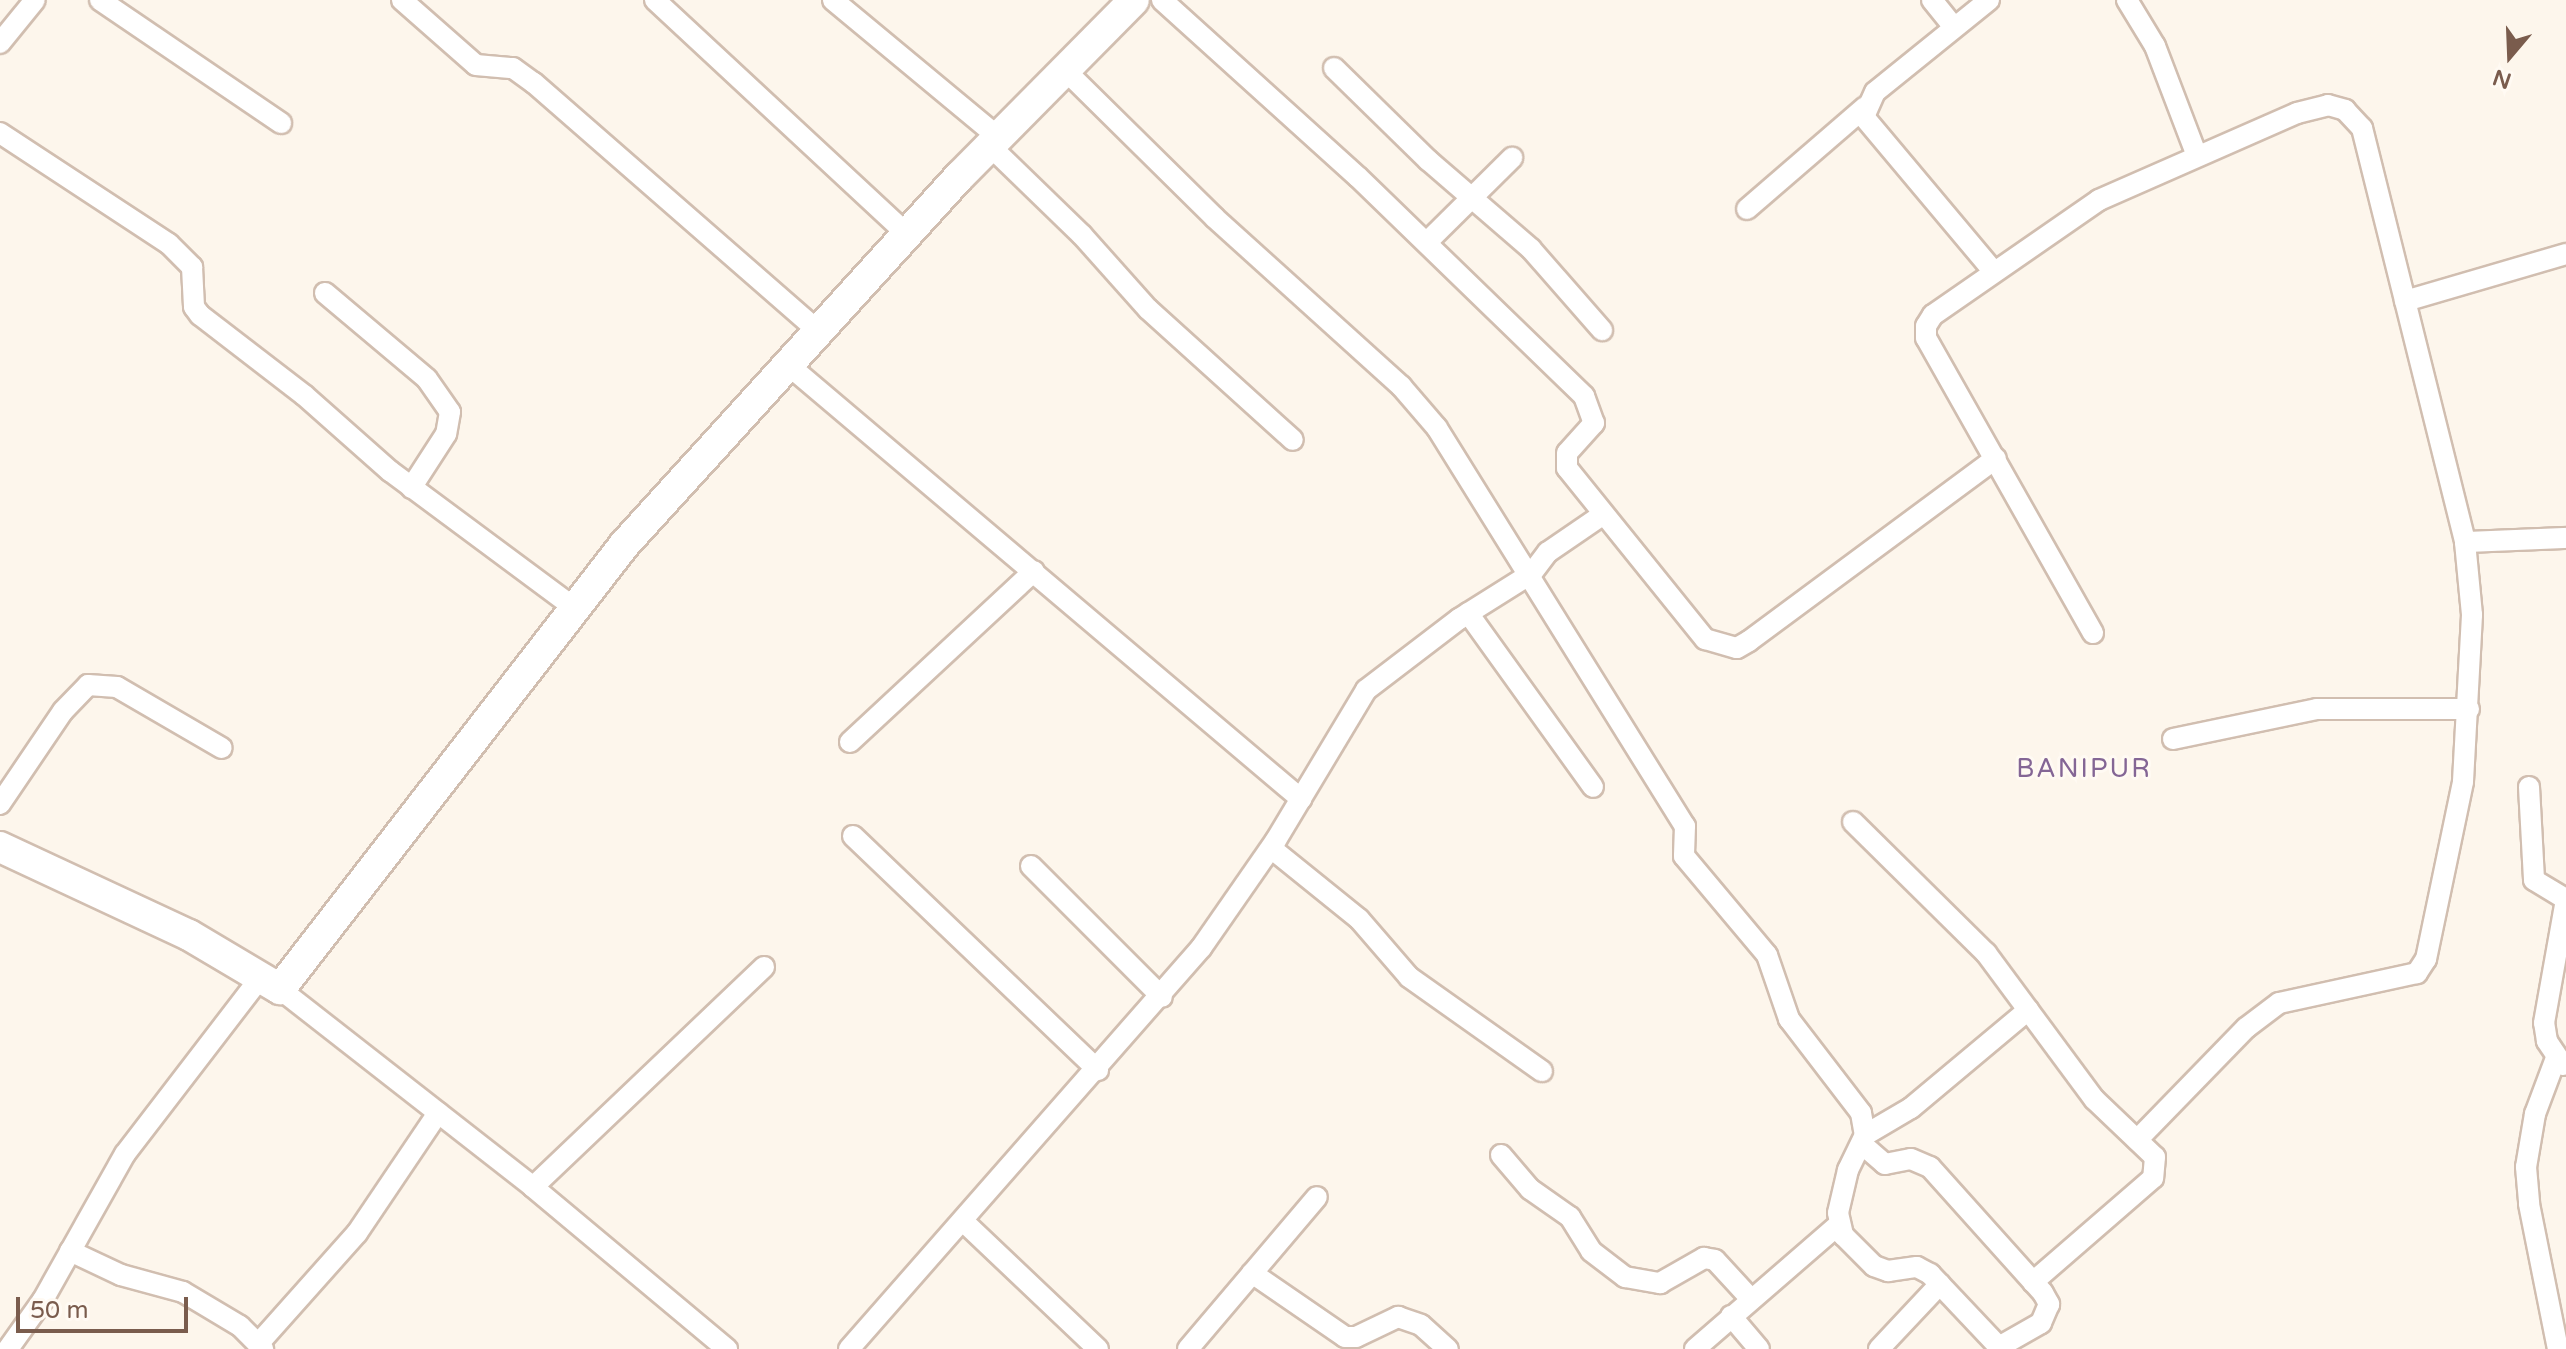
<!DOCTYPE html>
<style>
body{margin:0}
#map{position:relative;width:2566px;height:1349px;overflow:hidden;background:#fdf6ec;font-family:"Varela Round",sans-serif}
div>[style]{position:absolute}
.roads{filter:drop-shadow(2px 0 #d1beb0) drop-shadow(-2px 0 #d1beb0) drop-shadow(0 2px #d1beb0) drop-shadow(0 -2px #d1beb0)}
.street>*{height:20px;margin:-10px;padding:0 10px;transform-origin:10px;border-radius:10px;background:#fff}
.secondary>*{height:30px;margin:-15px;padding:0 15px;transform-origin:15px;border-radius:15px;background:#fff}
span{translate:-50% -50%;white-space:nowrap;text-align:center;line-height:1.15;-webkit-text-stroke:6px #fffaf3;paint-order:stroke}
.quarter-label{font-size:26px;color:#846695;letter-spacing:2px}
.north{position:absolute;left:2470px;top:16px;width:80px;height:80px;-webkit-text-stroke:6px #fffaf3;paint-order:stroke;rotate:199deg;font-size:22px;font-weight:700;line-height:32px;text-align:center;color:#7a5c4d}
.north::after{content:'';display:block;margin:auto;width:28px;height:36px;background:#7a5c4d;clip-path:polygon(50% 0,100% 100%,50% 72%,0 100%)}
.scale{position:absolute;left:16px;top:1297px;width:172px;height:36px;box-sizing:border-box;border:4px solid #7a5c4d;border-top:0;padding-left:10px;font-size:24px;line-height:28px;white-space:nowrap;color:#7a5c4d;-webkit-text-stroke:6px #fffaf3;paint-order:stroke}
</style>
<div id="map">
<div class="roads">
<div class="street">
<div style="left:100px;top:0;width:219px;rotate:34.2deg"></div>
<div style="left:402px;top:0;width:98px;rotate:41.3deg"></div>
<div style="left:476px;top:65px;width:37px;rotate:5deg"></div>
<div style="left:513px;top:68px;width:26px;rotate:36deg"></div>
<div style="left:534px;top:83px;width:376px;rotate:41.1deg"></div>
<div style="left:655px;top:0;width:344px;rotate:42.9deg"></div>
<div style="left:833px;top:0;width:213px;rotate:39.7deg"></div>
<div style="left:1162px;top:0;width:264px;rotate:42.1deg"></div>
<div style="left:1358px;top:177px;width:315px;rotate:44.1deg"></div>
<div style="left:1584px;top:396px;width:29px;rotate:70deg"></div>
<div style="left:1594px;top:423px;width:40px;rotate:132deg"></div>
<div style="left:1567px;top:453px;width:15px;rotate:90deg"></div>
<div style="left:1567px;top:468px;width:220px;rotate:51.1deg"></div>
<div style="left:1705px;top:639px;width:33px;rotate:16deg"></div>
<div style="left:1737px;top:648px;width:14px;rotate:-30deg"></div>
<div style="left:1749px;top:641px;width:307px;rotate:-36.5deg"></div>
<div style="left:1932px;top:0;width:35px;rotate:51deg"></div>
<div style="left:1989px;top:0;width:146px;rotate:141.1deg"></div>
<div style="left:1875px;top:92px;width:27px;rotate:114deg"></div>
<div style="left:1864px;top:117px;width:202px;rotate:50deg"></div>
<div style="left:2127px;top:0;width:54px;rotate:58.7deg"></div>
<div style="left:2155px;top:46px;width:118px;rotate:69.1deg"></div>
<div style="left:0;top:43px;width:55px;rotate:-50.9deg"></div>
<div style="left:1334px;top:68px;width:132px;rotate:44.4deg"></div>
<div style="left:1428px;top:160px;width:136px;rotate:40.8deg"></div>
<div style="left:1531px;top:249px;width:108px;rotate:48.8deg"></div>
<div style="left:1064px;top:69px;width:212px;rotate:44.6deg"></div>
<div style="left:1215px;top:218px;width:251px;rotate:42.1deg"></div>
<div style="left:1401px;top:386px;width:55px;rotate:49.4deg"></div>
<div style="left:1437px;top:428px;width:469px;rotate:58.1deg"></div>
<div style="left:1685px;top:826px;width:30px;rotate:92deg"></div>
<div style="left:1684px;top:856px;width:129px;rotate:50deg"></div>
<div style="left:1767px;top:955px;width:68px;rotate:71deg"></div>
<div style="left:1789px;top:1019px;width:118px;rotate:52.5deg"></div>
<div style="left:1861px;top:1113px;width:22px;rotate:80deg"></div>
<div style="left:1865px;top:1135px;width:39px;rotate:116deg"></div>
<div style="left:1848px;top:1170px;width:44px;rotate:103.1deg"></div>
<div style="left:1838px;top:1213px;width:23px;rotate:77deg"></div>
<div style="left:1843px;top:1235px;width:44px;rotate:45deg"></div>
<div style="left:1874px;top:1266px;width:15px;rotate:20deg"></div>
<div style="left:1888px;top:1271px;width:29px;rotate:-8deg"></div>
<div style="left:1917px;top:1267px;width:15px;rotate:28deg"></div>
<div style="left:1930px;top:1274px;width:103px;rotate:46.6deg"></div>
<div style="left:0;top:133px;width:202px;rotate:33.3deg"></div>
<div style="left:169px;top:244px;width:33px;rotate:45deg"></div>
<div style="left:192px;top:267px;width:40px;rotate:87.1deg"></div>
<div style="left:194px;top:307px;width:10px;rotate:53deg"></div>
<div style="left:200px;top:315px;width:131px;rotate:37.6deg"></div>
<div style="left:304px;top:395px;width:115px;rotate:41.5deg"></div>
<div style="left:390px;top:471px;width:232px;rotate:36.6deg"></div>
<div style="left:989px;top:145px;width:129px;rotate:44.1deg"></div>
<div style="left:1082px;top:235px;width:99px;rotate:48.3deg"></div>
<div style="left:1148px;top:309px;width:195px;rotate:42.1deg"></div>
<div style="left:1747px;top:209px;width:156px;rotate:-40.8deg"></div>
<div style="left:1427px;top:242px;width:120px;rotate:-44.7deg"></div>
<div style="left:325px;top:293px;width:133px;rotate:40.1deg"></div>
<div style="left:427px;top:379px;width:40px;rotate:55.1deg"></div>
<div style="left:450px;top:412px;width:22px;rotate:100deg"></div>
<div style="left:446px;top:434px;width:64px;rotate:122.9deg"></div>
<div style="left:2405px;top:301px;width:168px;rotate:-16.3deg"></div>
<div style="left:786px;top:363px;width:675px;rotate:40.25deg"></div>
<div style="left:2465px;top:542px;width:101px;rotate:-2.3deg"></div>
<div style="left:1468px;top:613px;width:214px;rotate:54.3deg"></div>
<div style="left:2093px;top:633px;width:339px;rotate:-119.5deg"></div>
<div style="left:1926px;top:338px;width:12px;rotate:-90deg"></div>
<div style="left:1926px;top:326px;width:13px;rotate:-58deg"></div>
<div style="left:1933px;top:315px;width:202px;rotate:-34.7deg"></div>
<div style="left:2099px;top:200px;width:216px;rotate:-23.7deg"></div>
<div style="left:2297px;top:113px;width:32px;rotate:-14deg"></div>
<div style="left:2328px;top:105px;width:18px;rotate:16deg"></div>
<div style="left:2345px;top:110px;width:25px;rotate:47deg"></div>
<div style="left:2362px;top:128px;width:427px;rotate:76deg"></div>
<div style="left:2465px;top:542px;width:73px;rotate:84.5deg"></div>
<div style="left:2472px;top:615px;width:167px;rotate:93.1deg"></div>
<div style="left:2463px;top:782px;width:181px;rotate:101.8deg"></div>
<div style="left:2426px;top:959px;width:17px;rotate:123deg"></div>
<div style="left:2417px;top:973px;width:141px;rotate:167.7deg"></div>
<div style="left:2279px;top:1003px;width:41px;rotate:142.9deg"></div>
<div style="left:2246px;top:1028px;width:156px;rotate:134.2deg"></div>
<div style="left:2173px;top:739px;width:147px;rotate:-11.8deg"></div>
<div style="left:2317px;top:709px;width:152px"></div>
<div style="left:850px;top:742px;width:251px;rotate:-42.9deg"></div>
<div style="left:2529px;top:787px;width:93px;rotate:86.9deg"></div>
<div style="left:2534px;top:880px;width:37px;rotate:31deg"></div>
<div style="left:0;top:804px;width:112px;rotate:-55.9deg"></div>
<div style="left:63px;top:711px;width:36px;rotate:-46deg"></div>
<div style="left:88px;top:685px;width:29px;rotate:4deg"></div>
<div style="left:117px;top:687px;width:121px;rotate:30.2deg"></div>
<div style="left:1853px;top:822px;width:187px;rotate:44.6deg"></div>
<div style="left:1986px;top:953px;width:182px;rotate:53.5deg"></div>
<div style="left:2094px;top:1099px;width:84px;rotate:43.6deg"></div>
<div style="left:2155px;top:1157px;width:21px;rotate:95deg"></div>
<div style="left:2153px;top:1178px;width:159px;rotate:139.1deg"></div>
<div style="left:853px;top:836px;width:339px;rotate:43.7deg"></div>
<div style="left:1271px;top:848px;width:113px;rotate:38.9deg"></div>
<div style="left:1359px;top:919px;width:77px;rotate:49.2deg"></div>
<div style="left:1409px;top:977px;width:163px;rotate:35.3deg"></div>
<div style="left:1031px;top:866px;width:185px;rotate:45deg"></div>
<div style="left:280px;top:989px;width:321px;rotate:38deg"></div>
<div style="left:533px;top:1187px;width:253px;rotate:39.9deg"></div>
<div style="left:2556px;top:1058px;width:60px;rotate:110.6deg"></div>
<div style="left:2535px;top:1114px;width:54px;rotate:99.6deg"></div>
<div style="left:2526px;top:1167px;width:37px;rotate:85deg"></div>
<div style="left:2529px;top:1204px;width:148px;rotate:78.7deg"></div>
<div style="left:2563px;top:1065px;width:29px;rotate:-124deg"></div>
<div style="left:2547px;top:1041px;width:18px;rotate:-99deg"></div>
<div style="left:2544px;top:1023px;width:126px;rotate:-79.9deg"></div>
<div style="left:1865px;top:1135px;width:53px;rotate:-30.4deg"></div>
<div style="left:1911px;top:1108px;width:153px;rotate:-39.9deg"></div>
<div style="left:1863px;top:1145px;width:29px;rotate:41deg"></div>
<div style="left:1885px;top:1164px;width:26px;rotate:-11deg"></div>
<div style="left:1911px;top:1159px;width:21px;rotate:23deg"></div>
<div style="left:1930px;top:1167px;width:169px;rotate:48.1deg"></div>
<div style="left:2043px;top:1293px;width:13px;rotate:61deg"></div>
<div style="left:2049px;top:1304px;width:21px;rotate:113deg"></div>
<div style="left:2041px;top:1323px;width:48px;rotate:150.3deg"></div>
<div style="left:1501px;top:1155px;width:45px;rotate:49.5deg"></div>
<div style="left:1530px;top:1189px;width:49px;rotate:35deg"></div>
<div style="left:1570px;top:1217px;width:40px;rotate:58deg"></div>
<div style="left:1591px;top:1251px;width:43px;rotate:37.4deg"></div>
<div style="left:1625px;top:1277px;width:36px;rotate:10deg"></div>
<div style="left:1660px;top:1283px;width:51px;rotate:-29.6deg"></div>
<div style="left:1704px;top:1258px;width:11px;rotate:10deg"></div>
<div style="left:1715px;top:1260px;width:52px;rotate:47.4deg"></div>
<div style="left:533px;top:1187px;width:319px;rotate:-43.6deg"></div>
<div style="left:963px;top:1221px;width:186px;rotate:43.5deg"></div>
<div style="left:70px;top:1251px;width:56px;rotate:25.2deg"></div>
<div style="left:121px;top:1275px;width:64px;rotate:15.3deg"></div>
<div style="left:183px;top:1292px;width:66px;rotate:30.8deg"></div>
<div style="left:240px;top:1326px;width:33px;rotate:45deg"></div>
<div style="left:1252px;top:1273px;width:113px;rotate:34.5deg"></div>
<div style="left:1345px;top:1337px;width:11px"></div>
<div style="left:1356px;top:1337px;width:47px;rotate:-25.5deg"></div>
<div style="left:1398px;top:1317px;width:24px;rotate:19deg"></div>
<div style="left:1421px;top:1325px;width:36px;rotate:42deg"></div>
<div style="left:1731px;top:1316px;width:43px;rotate:49.7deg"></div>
<div style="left:259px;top:1343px;width:147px;rotate:-48.3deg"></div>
<div style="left:357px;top:1233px;width:145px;rotate:-56deg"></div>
<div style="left:8px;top:1349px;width:60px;rotate:-54.5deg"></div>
<div style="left:43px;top:1300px;width:167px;rotate:-60.7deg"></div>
<div style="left:125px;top:1154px;width:222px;rotate:-52.5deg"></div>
<div style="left:849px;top:1349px;width:534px;rotate:-48.72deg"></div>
<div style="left:1201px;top:948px;width:131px;rotate:-55.2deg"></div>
<div style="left:1276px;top:840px;width:175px;rotate:-59deg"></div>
<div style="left:1366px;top:690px;width:117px;rotate:-37.4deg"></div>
<div style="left:1459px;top:619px;width:86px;rotate:-32.2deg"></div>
<div style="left:1532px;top:573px;width:26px;rotate:-53deg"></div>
<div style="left:1548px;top:552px;width:65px;rotate:-34.4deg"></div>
<div style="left:1188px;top:1349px;width:199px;rotate:-49.7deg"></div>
<div style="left:1695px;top:1349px;width:189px;rotate:-40.9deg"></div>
<div style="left:1879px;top:1349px;width:89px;rotate:-46.8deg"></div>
</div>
<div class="secondary">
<div style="left:0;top:847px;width:208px;rotate:25deg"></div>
<div style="left:189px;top:935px;width:106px;rotate:30.7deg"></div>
<div style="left:280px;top:989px;width:562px;rotate:-52.23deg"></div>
<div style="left:624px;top:545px;width:499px;rotate:-47.7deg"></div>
<div style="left:960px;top:176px;width:247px;rotate:-45.3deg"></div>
</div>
</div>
<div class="quarter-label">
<span style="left:2084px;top:769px">BANIPUR</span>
</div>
<div class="north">N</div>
<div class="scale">50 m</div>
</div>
